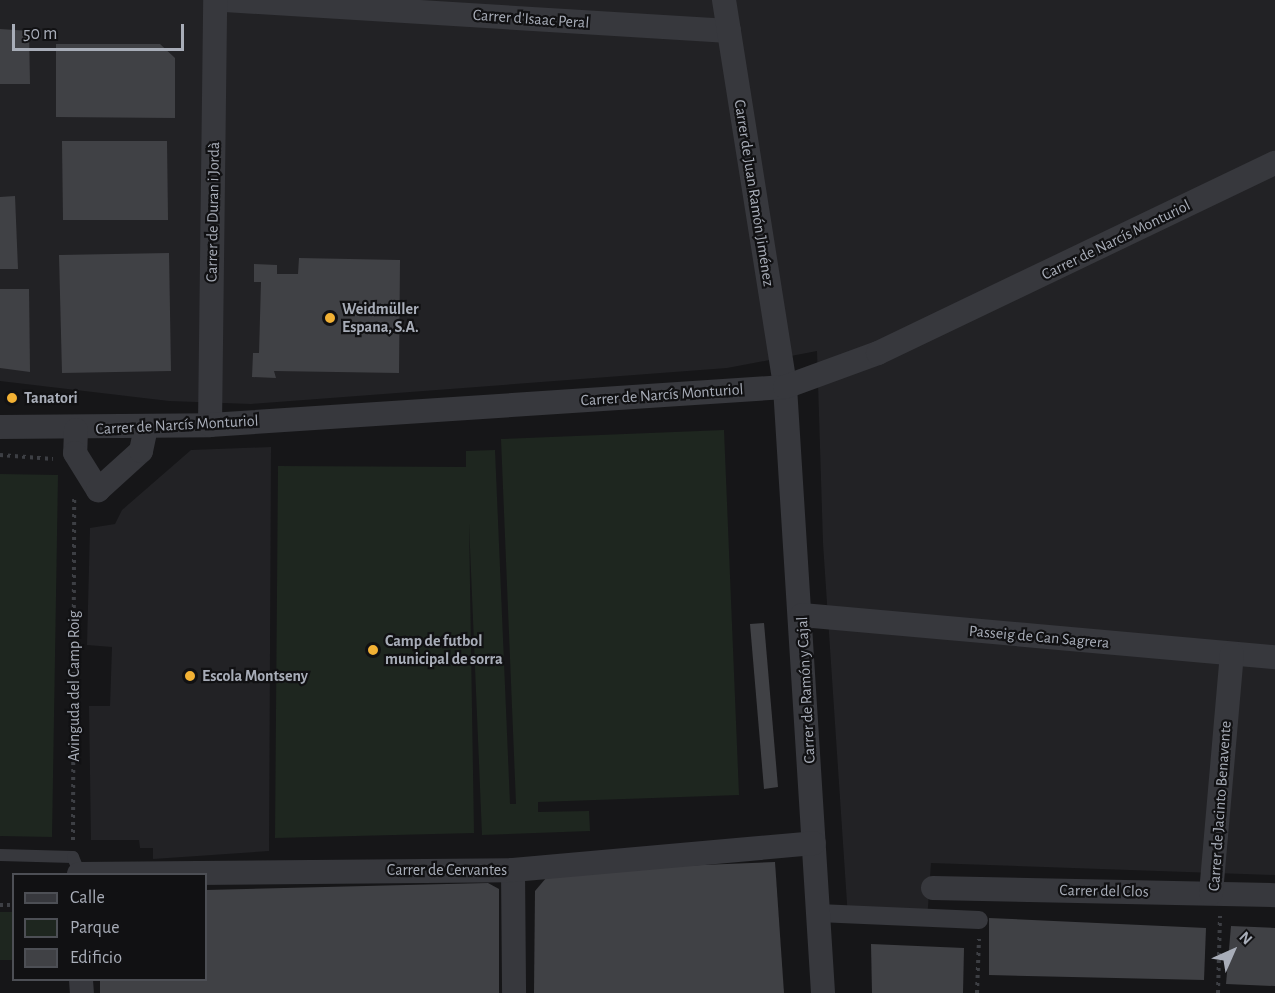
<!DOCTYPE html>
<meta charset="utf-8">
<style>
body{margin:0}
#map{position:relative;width:1275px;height:993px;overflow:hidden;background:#161618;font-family:"Alegreya Sans",sans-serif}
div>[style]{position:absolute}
.built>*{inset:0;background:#222225}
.green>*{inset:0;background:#1e261f}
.building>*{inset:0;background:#404145}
.path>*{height:4px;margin-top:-2px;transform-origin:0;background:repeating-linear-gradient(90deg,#3d3f44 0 3px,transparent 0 7.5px)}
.service>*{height:12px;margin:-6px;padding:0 6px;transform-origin:6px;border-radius:6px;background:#37383d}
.pedestrian>*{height:18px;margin:-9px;padding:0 9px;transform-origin:9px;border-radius:9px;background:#37383d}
.minor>*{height:24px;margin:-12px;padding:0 12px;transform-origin:12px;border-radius:12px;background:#37383d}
.dots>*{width:16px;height:16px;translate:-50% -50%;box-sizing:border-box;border:3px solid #111113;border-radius:50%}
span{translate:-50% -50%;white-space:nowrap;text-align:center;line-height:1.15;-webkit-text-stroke:4.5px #111113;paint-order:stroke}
.street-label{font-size:16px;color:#a8adb8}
.poi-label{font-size:16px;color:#a8adb8;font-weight:700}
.left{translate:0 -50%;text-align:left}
.legend{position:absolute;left:12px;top:873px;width:195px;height:108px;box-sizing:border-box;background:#111113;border:2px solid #4d4f55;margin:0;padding:8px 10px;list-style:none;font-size:18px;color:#a8adb8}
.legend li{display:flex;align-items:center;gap:12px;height:30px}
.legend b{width:30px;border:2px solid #4d4f55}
.north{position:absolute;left:1203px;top:921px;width:60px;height:60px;-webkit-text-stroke:4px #111113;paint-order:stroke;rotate:45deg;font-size:16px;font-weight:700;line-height:24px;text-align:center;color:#a8adb8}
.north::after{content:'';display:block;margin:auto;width:21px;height:27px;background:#a8adb8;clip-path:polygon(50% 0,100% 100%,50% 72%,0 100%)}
.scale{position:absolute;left:12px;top:24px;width:172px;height:27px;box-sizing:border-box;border:3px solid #a8adb8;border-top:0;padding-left:8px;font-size:18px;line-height:21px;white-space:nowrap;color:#a8adb8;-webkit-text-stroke:4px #111113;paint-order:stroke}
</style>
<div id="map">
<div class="built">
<div style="clip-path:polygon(0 0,1275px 0,1275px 875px,931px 863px,927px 921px,848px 918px,823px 543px,817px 351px,727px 368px,251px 404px,169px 401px,0 381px)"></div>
<div style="clip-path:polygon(271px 447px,269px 851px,153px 859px,153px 848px,140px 848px,139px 840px,91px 840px,89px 706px,110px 706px,112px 647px,87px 645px,90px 528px,115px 524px,122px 510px,191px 450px)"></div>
</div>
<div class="green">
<div style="clip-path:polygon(724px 430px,739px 795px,538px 802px,538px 812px,589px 811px,590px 831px,482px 835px,469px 523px,474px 833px,275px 838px,278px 466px,466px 467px,466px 451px,495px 450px,510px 804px,516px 804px,501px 439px)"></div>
<div style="clip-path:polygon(0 474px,58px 475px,52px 837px,0 836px)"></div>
<div style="clip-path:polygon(0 912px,13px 912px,13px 960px,0 960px)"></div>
</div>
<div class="building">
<div style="clip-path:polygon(0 29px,29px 31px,30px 84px,0 84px)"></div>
<div style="clip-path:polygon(56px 44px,160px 44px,175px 58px,175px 118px,56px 117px)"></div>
<div style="clip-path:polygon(62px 141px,167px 141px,168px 220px,63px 220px)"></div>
<div style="clip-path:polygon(15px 196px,18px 269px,0 269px,0 197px)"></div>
<div style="clip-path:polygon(169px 253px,171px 371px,62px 373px,59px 255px)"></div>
<div style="clip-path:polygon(299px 258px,400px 260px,399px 373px,274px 371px,276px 378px,252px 377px,253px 353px,259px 353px,261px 282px,254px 282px,254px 264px,277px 265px,277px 274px,298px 274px)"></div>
<div style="clip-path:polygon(0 289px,29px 289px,30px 372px,0 368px)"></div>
<div style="clip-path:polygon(764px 623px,778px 787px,764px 789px,750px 624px)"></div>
<div style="clip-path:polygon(775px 862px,784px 993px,534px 993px,535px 891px,552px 871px)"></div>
<div style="clip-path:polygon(488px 883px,499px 889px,499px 993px,100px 993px,100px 980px,206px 980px,206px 890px)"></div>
<div style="clip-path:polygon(989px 918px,1206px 928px,1204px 980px,989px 975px)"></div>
<div style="clip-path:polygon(1231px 926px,1275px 928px,1275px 986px,1226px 984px)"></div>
<div style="clip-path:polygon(871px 944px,964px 948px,963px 993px,872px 993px)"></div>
</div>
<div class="path">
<div style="left:0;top:455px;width:53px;rotate:4.3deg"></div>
<div style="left:73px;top:840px;width:343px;rotate:-89.8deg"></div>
<div style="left:0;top:905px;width:14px"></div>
<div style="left:977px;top:993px;width:54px;rotate:-87.9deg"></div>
<div style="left:1218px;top:993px;width:77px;rotate:-88.5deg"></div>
</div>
<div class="service">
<div style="left:0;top:855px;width:73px;rotate:1.6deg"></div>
<div style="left:73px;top:857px;width:16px;rotate:68deg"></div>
</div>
<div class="pedestrian">
<div style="left:818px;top:913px;width:161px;rotate:2.5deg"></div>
</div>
<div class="minor">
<div style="left:225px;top:0;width:505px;rotate:3.52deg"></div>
<div style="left:724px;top:0;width:392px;rotate:81deg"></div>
<div style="left:785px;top:387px;width:607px;rotate:86.41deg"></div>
<div style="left:210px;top:425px;width:425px;rotate:-89.3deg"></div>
<div style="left:0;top:427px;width:210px;rotate:-0.5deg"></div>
<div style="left:210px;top:425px;width:576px;rotate:-3.78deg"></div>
<div style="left:785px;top:387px;width:99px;rotate:-20.1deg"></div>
<div style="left:878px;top:353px;width:440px;rotate:-25.6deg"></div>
<div style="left:76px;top:430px;width:23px;rotate:92deg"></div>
<div style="left:75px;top:453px;width:44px;rotate:58.1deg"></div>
<div style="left:98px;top:490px;width:58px;rotate:-42.2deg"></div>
<div style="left:141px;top:451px;width:24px;rotate:-78deg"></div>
<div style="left:802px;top:615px;width:475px;rotate:5.1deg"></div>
<div style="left:513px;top:870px;width:123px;rotate:89.5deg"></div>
<div style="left:79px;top:874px;width:434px;rotate:-0.5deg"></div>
<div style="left:513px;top:870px;width:302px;rotate:-5.1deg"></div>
<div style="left:933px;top:888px;width:342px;rotate:1.2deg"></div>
<div style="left:1211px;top:893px;width:240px;rotate:-85deg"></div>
<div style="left:81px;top:980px;width:13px;rotate:86deg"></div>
</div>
<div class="dots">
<div style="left:330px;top:318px;background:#f2b134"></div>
<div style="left:12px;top:398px;background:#f2b134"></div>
<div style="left:373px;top:650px;background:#f2b134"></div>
<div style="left:190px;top:676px;background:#f2b134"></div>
</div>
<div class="street-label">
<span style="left:531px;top:19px;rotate:4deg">Carrer d'Isaac Peral</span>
<span style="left:754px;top:193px;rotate:81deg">Carrer de Juan Ramón Jiménez</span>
<span style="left:213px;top:212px;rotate:-89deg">Carrer de Duran i Jordà</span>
<span style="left:1116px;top:240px;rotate:-26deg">Carrer de Narcís Monturiol</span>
<span style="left:662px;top:395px;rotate:-4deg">Carrer de Narcís Monturiol</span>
<span style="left:177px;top:425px;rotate:-3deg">Carrer de Narcís Monturiol</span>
<span style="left:1039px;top:637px;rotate:5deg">Passeig de Can Sagrera</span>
<span style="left:74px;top:686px;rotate:-90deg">Avinguda del Camp Roig</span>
<span style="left:806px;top:690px;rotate:-93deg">Carrer de Ramón y Cajal</span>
<span style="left:1220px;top:806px;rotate:-86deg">Carrer de Jacinto Benavente</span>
<span style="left:447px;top:870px">Carrer de Cervantes</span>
<span style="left:1104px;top:891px;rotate:1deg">Carrer del Clos</span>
</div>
<div class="poi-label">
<span class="left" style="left:342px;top:318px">Weidmüller<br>Espana, S.A.</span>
<span class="left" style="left:24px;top:398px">Tanatori</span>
<span class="left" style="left:385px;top:650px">Camp de futbol<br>municipal de sorra</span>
<span class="left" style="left:202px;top:676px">Escola Montseny</span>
</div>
<ul class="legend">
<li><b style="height:8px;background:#37383d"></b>Calle</li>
<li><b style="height:16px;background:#1e261f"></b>Parque</li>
<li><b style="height:16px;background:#404145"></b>Edificio</li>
</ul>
<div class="north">N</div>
<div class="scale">50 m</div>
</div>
